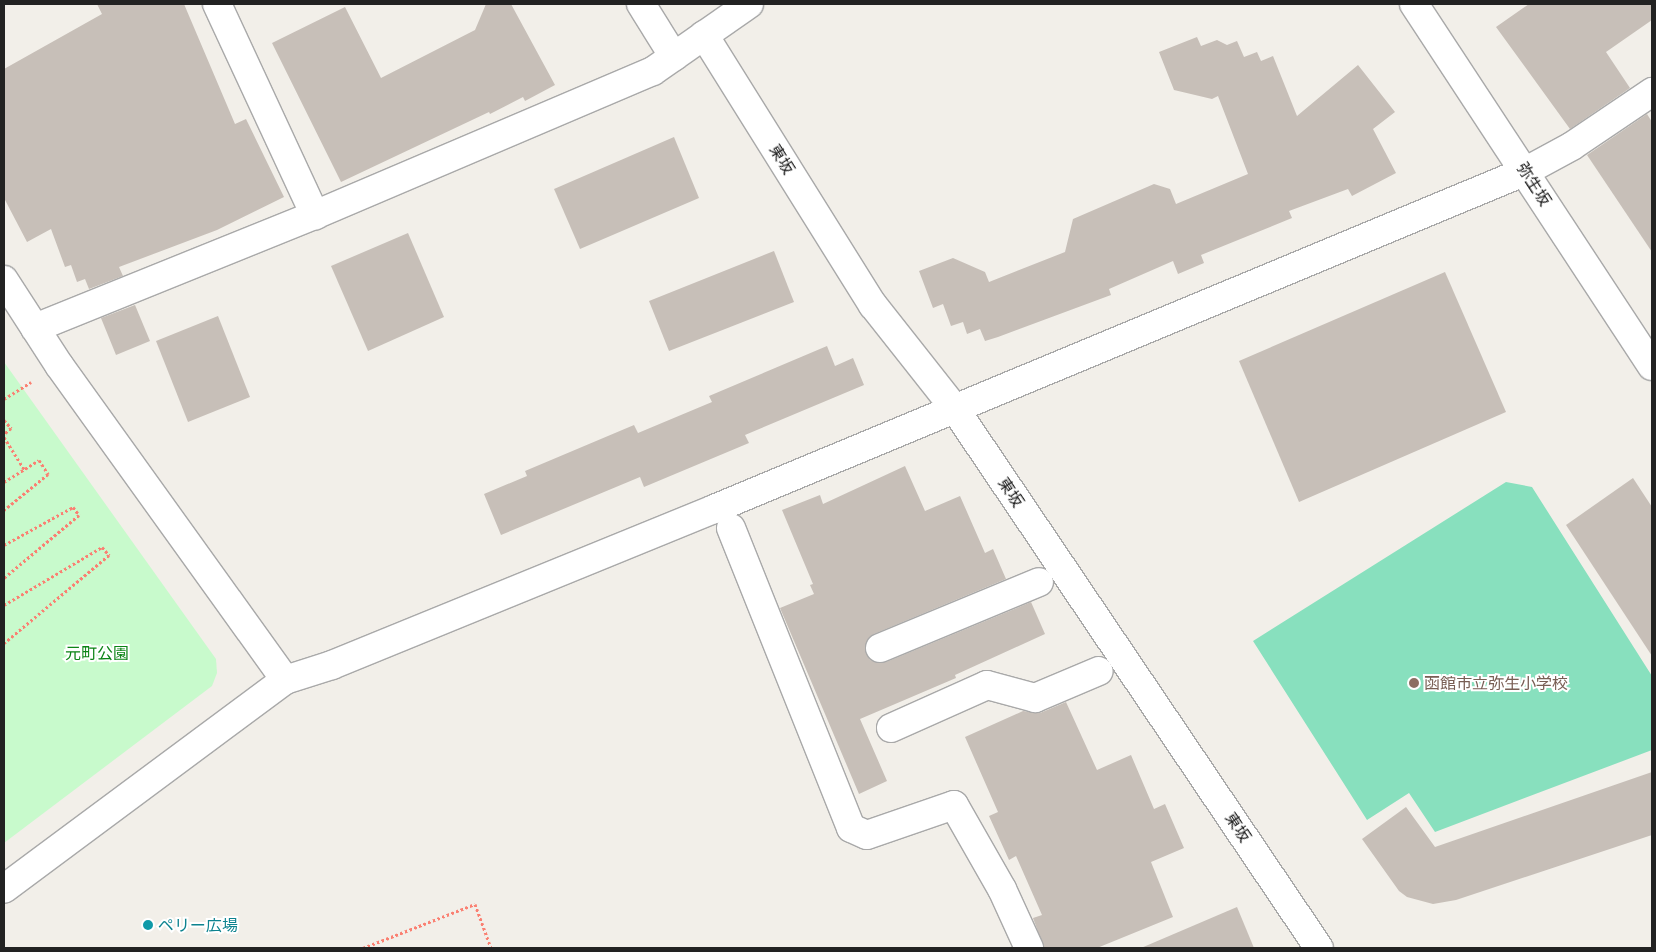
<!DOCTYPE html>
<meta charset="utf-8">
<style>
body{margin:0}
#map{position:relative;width:1656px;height:952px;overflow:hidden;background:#f2efe9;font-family:"PT Sans","Noto Sans JP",sans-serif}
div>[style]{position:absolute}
.park>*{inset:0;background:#c8facc}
.pitch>*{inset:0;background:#88e0be}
.building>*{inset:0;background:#c7bfb8}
.path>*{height:3px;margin-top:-1.5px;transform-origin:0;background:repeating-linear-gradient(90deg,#fa8072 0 2.5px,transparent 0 5px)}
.roads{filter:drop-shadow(1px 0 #a9a9a9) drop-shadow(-1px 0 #a9a9a9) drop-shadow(0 1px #a9a9a9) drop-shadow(0 -1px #a9a9a9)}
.minor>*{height:28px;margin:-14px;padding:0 14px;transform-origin:14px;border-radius:14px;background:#fff}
.dots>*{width:14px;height:14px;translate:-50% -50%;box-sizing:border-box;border:2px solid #fff;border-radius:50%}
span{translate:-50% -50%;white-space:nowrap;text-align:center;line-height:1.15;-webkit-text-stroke:4px #fff;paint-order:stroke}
.street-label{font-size:16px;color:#222}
.park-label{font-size:16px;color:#0c8416}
.education-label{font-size:16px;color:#785e54}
.left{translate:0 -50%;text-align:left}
.culture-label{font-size:16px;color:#0d838f}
.frame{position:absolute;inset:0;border:5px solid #222;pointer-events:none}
</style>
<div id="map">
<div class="park">
<div style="clip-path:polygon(4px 362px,216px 659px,217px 673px,212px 686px,4px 843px)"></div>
</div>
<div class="pitch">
<div style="clip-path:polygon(1506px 482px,1532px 487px,1652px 676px,1652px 750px,1435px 832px,1409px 793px,1367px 820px,1253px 641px)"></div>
</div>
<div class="building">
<div style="clip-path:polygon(97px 4px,184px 4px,235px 124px,246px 119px,284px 197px,217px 230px,119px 267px,123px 276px,89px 289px,85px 279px,77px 282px,71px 265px,65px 267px,51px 229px,27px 242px,4px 198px,4px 69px,102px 14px)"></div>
<div style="clip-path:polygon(486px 4px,511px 4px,555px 85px,525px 101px,523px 97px,490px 114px,489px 112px,341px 182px,272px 43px,345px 7px,381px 78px,475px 30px)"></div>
<div style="clip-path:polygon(1529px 4px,1652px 4px,1652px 20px,1606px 52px,1630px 88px,1570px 129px,1496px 27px)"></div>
<div style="clip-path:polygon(1197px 37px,1201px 46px,1217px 40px,1227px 45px,1237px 41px,1244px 57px,1257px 52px,1261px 61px,1273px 56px,1297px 116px,1358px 65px,1395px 112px,1373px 129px,1396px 173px,1352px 196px,1348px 189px,1289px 211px,1292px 218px,1201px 255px,1204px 263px,1178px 274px,1173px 261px,1109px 289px,1111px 295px,998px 337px,985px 341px,980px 329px,967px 334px,963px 322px,951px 326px,943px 304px,933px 308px,919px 271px,953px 258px,985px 272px,989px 282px,1065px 252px,1073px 219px,1154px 184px,1170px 189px,1176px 204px,1248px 174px,1218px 96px,1212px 99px,1174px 90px,1159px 52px)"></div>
<div style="clip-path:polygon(1647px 114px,1652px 122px,1652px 252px,1587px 155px)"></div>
<div style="clip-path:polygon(674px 137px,699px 198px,580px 249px,554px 189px)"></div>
<div style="clip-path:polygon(408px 233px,444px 317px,368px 351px,331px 266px)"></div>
<div style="clip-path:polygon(774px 251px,794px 302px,669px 351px,649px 301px)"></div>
<div style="clip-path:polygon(1445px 272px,1506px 412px,1299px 502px,1239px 361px)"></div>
<div style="clip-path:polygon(135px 305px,150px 341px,116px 355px,101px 318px)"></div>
<div style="clip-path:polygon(218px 316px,250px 397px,188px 422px,156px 341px)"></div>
<div style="clip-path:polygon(827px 346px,835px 366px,853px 358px,864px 385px,745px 435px,749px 443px,644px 487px,640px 477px,501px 535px,484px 494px,527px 476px,525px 471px,634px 425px,638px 433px,712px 402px,709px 396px)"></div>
<div style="clip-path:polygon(905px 466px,925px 511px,960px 496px,985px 553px,993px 549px,1006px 579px,874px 634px,865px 646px,870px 660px,886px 662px,1031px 602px,1045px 634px,955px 675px,956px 678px,860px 719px,887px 781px,859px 794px,780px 608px,814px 594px,810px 585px,813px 584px,782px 510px,820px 495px,823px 504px)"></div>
<div style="clip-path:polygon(1633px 478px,1652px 507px,1652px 656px,1566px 525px)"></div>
<div style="clip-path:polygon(1066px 702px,1097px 770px,1131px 755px,1154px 809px,1165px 804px,1184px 848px,1151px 862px,1173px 917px,1097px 948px,1044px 948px,1033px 918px,1042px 915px,1016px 856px,1009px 860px,989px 816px,998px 812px,965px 737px,1023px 711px,1040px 713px)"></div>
<div style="clip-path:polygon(1652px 772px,1652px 835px,1456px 900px,1433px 904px,1407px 897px,1399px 891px,1362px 839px,1406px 807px,1435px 847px)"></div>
<div style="clip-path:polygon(1237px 907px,1254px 948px,1141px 948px)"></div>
</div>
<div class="path">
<div style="left:4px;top:399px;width:32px;rotate:-32deg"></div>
<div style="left:4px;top:420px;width:11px;rotate:49deg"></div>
<div style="left:11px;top:428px;width:9px;rotate:139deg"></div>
<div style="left:4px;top:437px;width:38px;rotate:58deg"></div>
<div style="left:4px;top:482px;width:41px;rotate:-32.2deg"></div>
<div style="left:39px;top:460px;width:17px;rotate:57deg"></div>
<div style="left:48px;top:474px;width:57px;rotate:140.7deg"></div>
<div style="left:4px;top:545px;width:79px;rotate:-28.8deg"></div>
<div style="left:73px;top:507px;width:10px;rotate:53deg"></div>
<div style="left:79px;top:515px;width:98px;rotate:140deg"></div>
<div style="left:4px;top:605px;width:114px;rotate:-30.6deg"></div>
<div style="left:102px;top:547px;width:11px;rotate:49deg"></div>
<div style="left:109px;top:555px;width:137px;rotate:140deg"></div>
<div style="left:363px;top:948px;width:120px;rotate:-21.4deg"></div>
<div style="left:475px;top:904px;width:47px;rotate:70deg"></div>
</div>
<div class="roads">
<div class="minor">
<div style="left:217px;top:4px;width:233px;rotate:65.1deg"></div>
<div style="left:641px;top:4px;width:62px;rotate:58.1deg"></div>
<div style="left:1414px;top:4px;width:433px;rotate:56.7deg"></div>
<div style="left:704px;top:35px;width:319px;rotate:58deg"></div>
<div style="left:873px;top:305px;width:132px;rotate:51.7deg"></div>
<div style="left:955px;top:409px;width:650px;rotate:55.97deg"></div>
<div style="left:4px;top:280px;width:101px;rotate:57.1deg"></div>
<div style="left:59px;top:365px;width:388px;rotate:54.3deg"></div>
<div style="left:285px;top:680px;width:350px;rotate:143.4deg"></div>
<div style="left:35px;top:328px;width:302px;rotate:-22deg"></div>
<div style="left:315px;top:215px;width:367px;rotate:-23.1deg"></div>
<div style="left:653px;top:71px;width:117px;rotate:-34.9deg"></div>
<div style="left:731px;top:528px;width:323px;rotate:68.2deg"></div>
<div style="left:851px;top:828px;width:17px;rotate:24deg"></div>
<div style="left:867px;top:835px;width:92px;rotate:-19deg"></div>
<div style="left:954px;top:805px;width:97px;rotate:60.3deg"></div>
<div style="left:1002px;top:889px;width:65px;rotate:65.4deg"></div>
<div style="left:880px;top:648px;width:172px;rotate:-22.5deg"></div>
<div style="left:285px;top:680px;width:49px;rotate:-17.7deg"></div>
<div style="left:332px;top:665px;width:413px;rotate:-22.2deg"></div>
<div style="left:714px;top:509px;width:880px;rotate:-22.6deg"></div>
<div style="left:1526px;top:171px;width:52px;rotate:-28.5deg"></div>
<div style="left:1572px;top:146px;width:97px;rotate:-34deg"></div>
<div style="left:891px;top:728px;width:105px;rotate:-24.1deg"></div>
<div style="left:987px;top:685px;width:50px;rotate:15.2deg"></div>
<div style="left:1035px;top:698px;width:69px;rotate:-22.9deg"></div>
</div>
</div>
<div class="dots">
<div style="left:1414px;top:683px;background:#8d6e63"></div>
<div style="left:148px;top:925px;background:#0f9aa8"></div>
</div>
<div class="street-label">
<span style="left:782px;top:159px;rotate:58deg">東坂</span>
<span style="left:1534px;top:184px;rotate:57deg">弥生坂</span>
<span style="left:1011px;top:492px;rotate:56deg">東坂</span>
<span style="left:1238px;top:827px;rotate:56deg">東坂</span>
</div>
<div class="park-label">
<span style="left:97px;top:653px">元町公園</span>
</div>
<div class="education-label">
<span class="left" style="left:1424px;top:683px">函館市立弥生小学校</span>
</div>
<div class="culture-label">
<span class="left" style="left:158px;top:925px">ペリー広場</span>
</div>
<div class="frame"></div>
</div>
